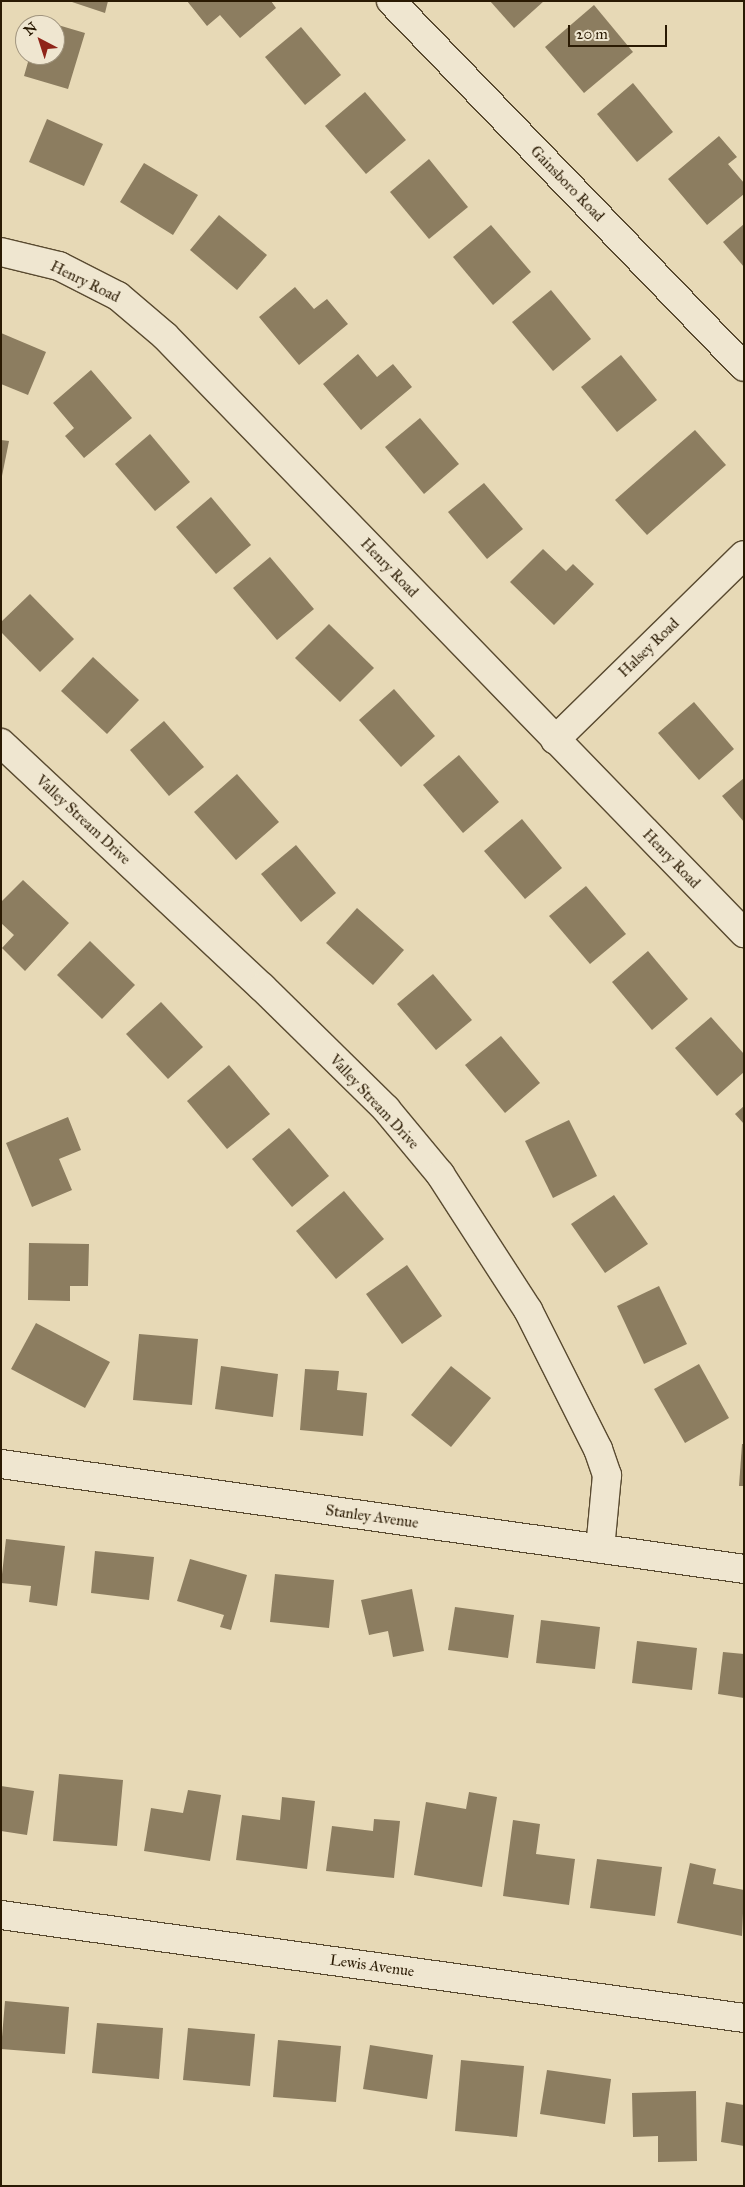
<!DOCTYPE html>
<style>
body{margin:0}
#map{position:relative;width:745px;height:2187px;overflow:hidden;background:#e7d9b6;font-family:"IM FELL Great Primer",serif}
div>[style]{position:absolute}
.building>*{inset:0;background:#8c7d60}
.roads{filter:drop-shadow(1px 0 #594a30) drop-shadow(-1px 0 #594a30) drop-shadow(0 1px #594a30) drop-shadow(0 -1px #594a30)}
.minor>*{height:28px;margin:-14px;padding:0 14px;transform-origin:14px;border-radius:14px;background:#efe6d0}
span{translate:-50% -50%;white-space:nowrap;text-align:center;line-height:1.15;-webkit-text-stroke:4.5px #efe6d0;paint-order:stroke}
.street-label{font-size:15px;color:#2a1a03}
.frame{position:absolute;inset:0;border:2px solid #2a1a03;pointer-events:none}
.north{position:absolute;left:15px;top:15px;width:50px;height:50px;box-sizing:border-box;background:#efe6d0;border:1px solid #a0947e;border-radius:50%;rotate:320deg;font-size:14px;font-weight:700;line-height:20px;text-align:center;color:#2a1a03}
.north::after{content:'';display:block;margin:auto;width:18px;height:22px;background:#8f2418;clip-path:polygon(50% 0,100% 100%,50% 72%,0 100%)}
.scale{position:absolute;left:568px;top:25px;width:99px;height:22px;box-sizing:border-box;border:2px solid #2a1a03;border-top:0;padding-left:6px;font-size:15px;line-height:18px;white-space:nowrap;color:#2a1a03;-webkit-text-stroke:4px #efe6d0;paint-order:stroke}
</style>
<div id="map">
<div class="building">
<div style="clip-path:polygon(69px 1px,108px 1px,105px 13px)"></div>
<div style="clip-path:polygon(187px 1px,271px 1px,276px 8px,240px 38px,220px 15px,207px 26px)"></div>
<div style="clip-path:polygon(490px 1px,544px 1px,514px 28px)"></div>
<div style="clip-path:polygon(594px 5px,633px 52px,584px 93px,545px 47px)"></div>
<div style="clip-path:polygon(41px 20px,85px 33px,68px 89px,24px 76px,30px 55px,55px 55px,55px 25px,39px 25px)"></div>
<div style="clip-path:polygon(301px 27px,341px 75px,305px 105px,265px 57px)"></div>
<div style="clip-path:polygon(633px 83px,673px 132px,637px 162px,597px 114px)"></div>
<div style="clip-path:polygon(365px 92px,406px 140px,366px 174px,325px 126px)"></div>
<div style="clip-path:polygon(47px 119px,103px 144px,84px 186px,29px 162px)"></div>
<div style="clip-path:polygon(719px 136px,737px 157px,728px 164px,744px 183px,744px 194px,707px 225px,668px 179px)"></div>
<div style="clip-path:polygon(429px 159px,468px 207px,429px 239px,390px 192px)"></div>
<div style="clip-path:polygon(144px 163px,198px 195px,173px 235px,120px 202px)"></div>
<div style="clip-path:polygon(219px 215px,267px 255px,237px 290px,190px 250px)"></div>
<div style="clip-path:polygon(744px 224px,744px 267px,723px 242px)"></div>
<div style="clip-path:polygon(491px 225px,531px 272px,493px 305px,453px 257px)"></div>
<div style="clip-path:polygon(295px 287px,314px 309px,327px 299px,348px 324px,299px 365px,259px 317px)"></div>
<div style="clip-path:polygon(551px 290px,591px 339px,553px 371px,512px 322px)"></div>
<div style="clip-path:polygon(1px 333px,46px 352px,28px 395px,1px 384px)"></div>
<div style="clip-path:polygon(358px 354px,377px 377px,393px 364px,412px 387px,361px 430px,323px 384px)"></div>
<div style="clip-path:polygon(621px 355px,657px 400px,617px 432px,581px 387px)"></div>
<div style="clip-path:polygon(91px 370px,132px 418px,84px 458px,65px 436px,74px 428px,53px 403px)"></div>
<div style="clip-path:polygon(420px 418px,459px 464px,424px 494px,385px 447px)"></div>
<div style="clip-path:polygon(695px 430px,726px 465px,647px 535px,615px 500px)"></div>
<div style="clip-path:polygon(150px 434px,190px 482px,155px 511px,115px 464px)"></div>
<div style="clip-path:polygon(1px 440px,9px 441px,2px 476px,1px 476px)"></div>
<div style="clip-path:polygon(484px 483px,523px 529px,487px 559px,448px 512px)"></div>
<div style="clip-path:polygon(211px 497px,251px 545px,216px 574px,176px 527px)"></div>
<div style="clip-path:polygon(543px 549px,566px 571px,573px 564px,594px 584px,554px 625px,510px 582px)"></div>
<div style="clip-path:polygon(270px 557px,314px 609px,277px 640px,233px 588px)"></div>
<div style="clip-path:polygon(30px 594px,74px 639px,40px 672px,1px 632px,1px 622px)"></div>
<div style="clip-path:polygon(329px 624px,374px 668px,340px 702px,295px 658px)"></div>
<div style="clip-path:polygon(93px 657px,139px 700px,107px 734px,61px 691px)"></div>
<div style="clip-path:polygon(394px 689px,435px 736px,401px 767px,359px 720px)"></div>
<div style="clip-path:polygon(694px 702px,734px 749px,699px 780px,658px 733px)"></div>
<div style="clip-path:polygon(164px 721px,204px 767px,169px 796px,130px 750px)"></div>
<div style="clip-path:polygon(459px 755px,499px 802px,463px 833px,423px 785px)"></div>
<div style="clip-path:polygon(237px 774px,279px 822px,236px 860px,194px 812px)"></div>
<div style="clip-path:polygon(744px 778px,744px 822px,722px 796px)"></div>
<div style="clip-path:polygon(522px 819px,562px 868px,525px 899px,484px 851px)"></div>
<div style="clip-path:polygon(296px 845px,336px 893px,301px 922px,261px 874px)"></div>
<div style="clip-path:polygon(23px 880px,69px 923px,25px 971px,2px 948px,14px 935px,1px 923px,1px 902px)"></div>
<div style="clip-path:polygon(586px 886px,626px 934px,590px 964px,549px 916px)"></div>
<div style="clip-path:polygon(357px 908px,404px 950px,373px 985px,326px 943px)"></div>
<div style="clip-path:polygon(90px 941px,135px 985px,102px 1019px,57px 975px)"></div>
<div style="clip-path:polygon(648px 951px,688px 999px,652px 1030px,612px 982px)"></div>
<div style="clip-path:polygon(433px 974px,472px 1020px,436px 1050px,397px 1004px)"></div>
<div style="clip-path:polygon(161px 1002px,203px 1047px,168px 1079px,126px 1034px)"></div>
<div style="clip-path:polygon(711px 1017px,744px 1054px,744px 1072px,717px 1096px,675px 1048px)"></div>
<div style="clip-path:polygon(501px 1036px,540px 1083px,505px 1113px,465px 1065px)"></div>
<div style="clip-path:polygon(229px 1065px,270px 1114px,227px 1149px,187px 1101px)"></div>
<div style="clip-path:polygon(744px 1106px,744px 1124px,735px 1114px)"></div>
<div style="clip-path:polygon(68px 1117px,81px 1150px,59px 1159px,72px 1190px,32px 1207px,6px 1143px)"></div>
<div style="clip-path:polygon(569px 1120px,597px 1176px,553px 1198px,525px 1141px)"></div>
<div style="clip-path:polygon(289px 1128px,329px 1176px,292px 1207px,252px 1159px)"></div>
<div style="clip-path:polygon(344px 1191px,384px 1239px,336px 1279px,296px 1231px)"></div>
<div style="clip-path:polygon(614px 1195px,648px 1244px,605px 1273px,571px 1224px)"></div>
<div style="clip-path:polygon(29px 1243px,89px 1244px,88px 1286px,70px 1286px,70px 1301px,28px 1300px)"></div>
<div style="clip-path:polygon(407px 1265px,442px 1316px,402px 1344px,366px 1294px)"></div>
<div style="clip-path:polygon(659px 1286px,687px 1344px,644px 1364px,617px 1306px)"></div>
<div style="clip-path:polygon(36px 1323px,110px 1362px,85px 1408px,11px 1369px)"></div>
<div style="clip-path:polygon(139px 1334px,198px 1339px,192px 1405px,133px 1400px)"></div>
<div style="clip-path:polygon(699px 1364px,729px 1418px,685px 1443px,654px 1389px)"></div>
<div style="clip-path:polygon(221px 1366px,278px 1374px,273px 1417px,215px 1409px)"></div>
<div style="clip-path:polygon(451px 1366px,491px 1398px,451px 1447px,411px 1415px)"></div>
<div style="clip-path:polygon(305px 1369px,339px 1371px,337px 1390px,367px 1393px,363px 1436px,300px 1430px)"></div>
<div style="clip-path:polygon(742px 1444px,744px 1444px,744px 1486px,739px 1486px)"></div>
<div style="clip-path:polygon(6px 1539px,65px 1546px,57px 1606px,29px 1602px,31px 1586px,1px 1583px)"></div>
<div style="clip-path:polygon(95px 1551px,154px 1557px,149px 1600px,91px 1593px)"></div>
<div style="clip-path:polygon(190px 1559px,247px 1575px,231px 1630px,220px 1627px,224px 1615px,177px 1601px)"></div>
<div style="clip-path:polygon(275px 1574px,334px 1580px,329px 1628px,270px 1622px)"></div>
<div style="clip-path:polygon(412px 1589px,424px 1651px,393px 1657px,388px 1631px,369px 1635px,361px 1600px)"></div>
<div style="clip-path:polygon(455px 1607px,514px 1615px,508px 1658px,448px 1650px)"></div>
<div style="clip-path:polygon(541px 1620px,600px 1627px,595px 1669px,536px 1663px)"></div>
<div style="clip-path:polygon(637px 1641px,697px 1648px,692px 1690px,632px 1683px)"></div>
<div style="clip-path:polygon(723px 1652px,744px 1654px,744px 1698px,718px 1694px)"></div>
<div style="clip-path:polygon(59px 1774px,123px 1780px,117px 1846px,53px 1841px)"></div>
<div style="clip-path:polygon(1px 1786px,34px 1791px,27px 1835px,1px 1831px)"></div>
<div style="clip-path:polygon(188px 1790px,221px 1795px,210px 1861px,144px 1851px,151px 1808px,183px 1813px)"></div>
<div style="clip-path:polygon(469px 1792px,497px 1797px,482px 1887px,414px 1875px,426px 1802px,466px 1809px)"></div>
<div style="clip-path:polygon(282px 1797px,315px 1801px,307px 1869px,236px 1860px,242px 1815px,280px 1820px)"></div>
<div style="clip-path:polygon(374px 1819px,400px 1821px,394px 1878px,326px 1871px,332px 1826px,373px 1831px)"></div>
<div style="clip-path:polygon(513px 1820px,540px 1824px,536px 1854px,575px 1859px,569px 1905px,503px 1896px)"></div>
<div style="clip-path:polygon(597px 1859px,662px 1867px,655px 1916px,590px 1908px)"></div>
<div style="clip-path:polygon(690px 1863px,716px 1869px,713px 1884px,744px 1890px,742px 1936px,677px 1923px)"></div>
<div style="clip-path:polygon(5px 2001px,69px 2007px,65px 2054px,1px 2049px)"></div>
<div style="clip-path:polygon(97px 2023px,163px 2028px,159px 2079px,92px 2073px)"></div>
<div style="clip-path:polygon(188px 2028px,255px 2034px,250px 2086px,183px 2080px)"></div>
<div style="clip-path:polygon(278px 2040px,341px 2046px,336px 2102px,273px 2097px)"></div>
<div style="clip-path:polygon(370px 2045px,433px 2055px,427px 2099px,363px 2089px)"></div>
<div style="clip-path:polygon(461px 2060px,524px 2066px,517px 2137px,455px 2131px)"></div>
<div style="clip-path:polygon(547px 2070px,611px 2079px,605px 2124px,540px 2114px)"></div>
<div style="clip-path:polygon(696px 2091px,697px 2161px,658px 2162px,658px 2136px,633px 2137px,632px 2093px)"></div>
<div style="clip-path:polygon(726px 2102px,744px 2105px,744px 2146px,721px 2142px)"></div>
</div>
<div class="roads">
<div class="minor">
<div style="left:391px;top:1px;width:508px;rotate:46.04deg"></div>
<div style="left:1px;top:252px;width:60px;rotate:13.6deg"></div>
<div style="left:59px;top:266px;width:66px;rotate:27deg"></div>
<div style="left:118px;top:296px;width:62px;rotate:40.4deg"></div>
<div style="left:165px;top:336px;width:832px;rotate:45.88deg"></div>
<div style="left:555px;top:740px;width:264px;rotate:-44.4deg"></div>
<div style="left:1px;top:743px;width:357px;rotate:43.1deg"></div>
<div style="left:262px;top:987px;width:174px;rotate:44.5deg"></div>
<div style="left:386px;top:1109px;width:85px;rotate:50.3deg"></div>
<div style="left:440px;top:1174px;width:162px;rotate:57.1deg"></div>
<div style="left:528px;top:1310px;width:156px;rotate:63.3deg"></div>
<div style="left:598px;top:1449px;width:28px;rotate:71deg"></div>
<div style="left:607px;top:1475px;width:74px;rotate:95.4deg"></div>
<div style="left:1px;top:1464px;width:750px;rotate:8.04deg"></div>
<div style="left:1px;top:1915px;width:750px;rotate:7.89deg"></div>
</div>
</div>
<div class="street-label">
<span style="left:567px;top:184px;rotate:46deg">Gainsboro Road</span>
<span style="left:85px;top:282px;rotate:26deg">Henry Road</span>
<span style="left:389px;top:568px;rotate:46deg">Henry Road</span>
<span style="left:649px;top:648px;rotate:-44deg">Halsey Road</span>
<span style="left:83px;top:820px;rotate:43deg">Valley Stream Drive</span>
<span style="left:671px;top:859px;rotate:46deg">Henry Road</span>
<span style="left:374px;top:1102px;rotate:47deg">Valley Stream Drive</span>
<span style="left:372px;top:1517px;rotate:8deg">Stanley Avenue</span>
<span style="left:372px;top:1966px;rotate:8deg">Lewis Avenue</span>
</div>
<div class="frame"></div>
<div class="north">N</div>
<div class="scale">20 m</div>
</div>
